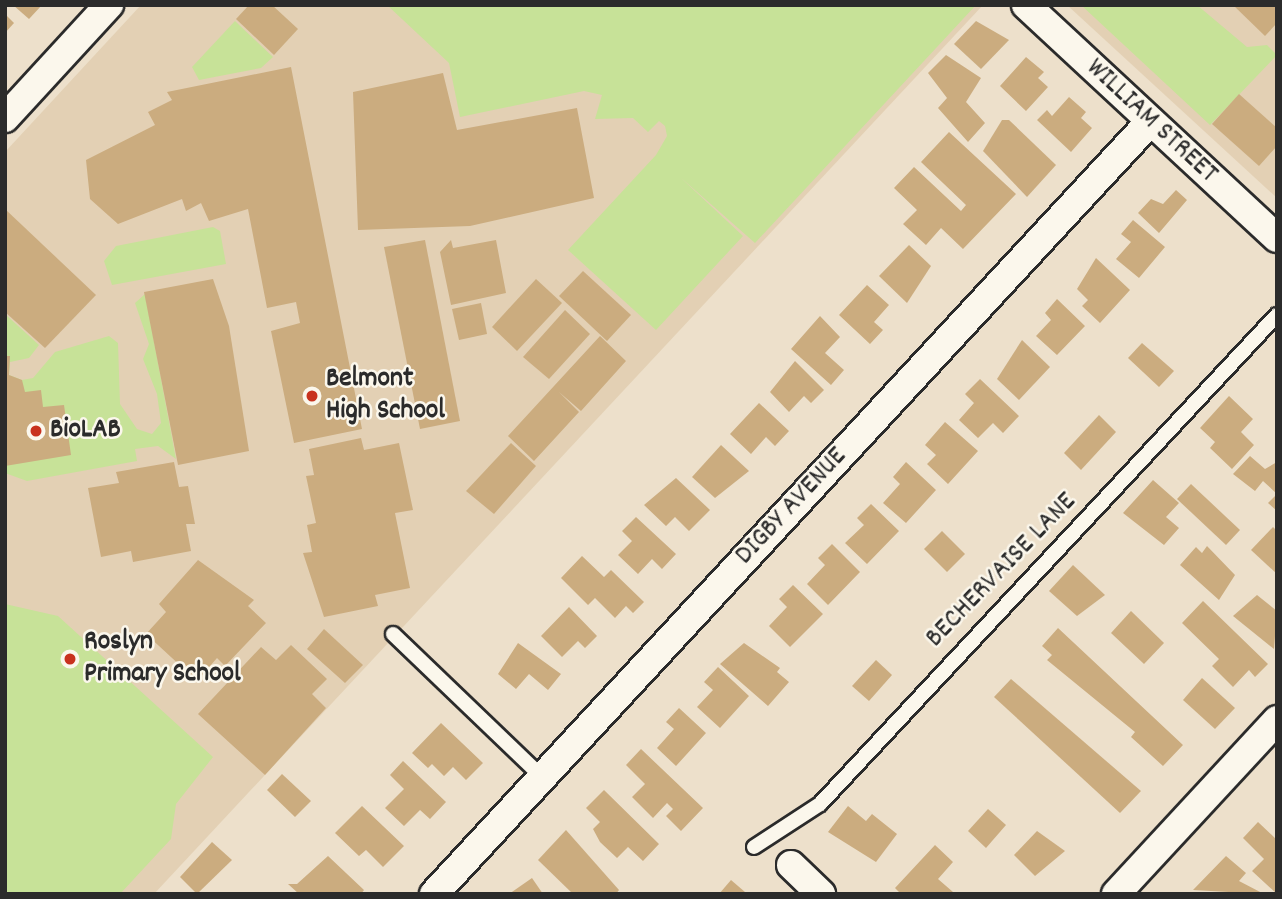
<!DOCTYPE html>
<style>
body{margin:0}
#map{position:relative;width:1282px;height:899px;overflow:hidden;background:#ede0cb;font-family:Dekko,sans-serif}
div>[style]{position:absolute}
.built>*{inset:0;background:#e3d0b4}
.green>*{inset:0;background:#c7e298}
.building>*{inset:0;background:#cbac7f}
.roads{filter:drop-shadow(2px 0 #2b2b2b) drop-shadow(-2px 0 #2b2b2b) drop-shadow(0 2px #2b2b2b) drop-shadow(0 -2px #2b2b2b)}
.service>*{height:14px;margin:-7px;padding:0 7px;transform-origin:7px;border-radius:7px;background:#fbf7ec}
.minor>*{height:28px;margin:-14px;padding:0 14px;transform-origin:14px;border-radius:14px;background:#fbf7ec}
.dots>*{width:19px;height:19px;translate:-50% -50%;box-sizing:border-box;border:4px solid #fbf7ec;border-radius:50%}
span{translate:-50% -50%;white-space:nowrap;text-align:center;line-height:1.15;-webkit-text-stroke:5px #fbf7ec;paint-order:stroke}
.street-label{font-size:28px;color:#2b2b2b}
.poi-label{font-size:28px;color:#2b2b2b;font-weight:700}
.left{translate:0 -50%;text-align:left}
.frame{position:absolute;inset:0;border:7px solid #2b2b2b;pointer-events:none}
</style>
<div id="map">
<div class="built">
<div style="clip-path:polygon(141px 5px,983px 5px,154px 894px,5px 894px,5px 152px)"></div>
<div style="clip-path:polygon(1067px 5px,1277px 5px,1277px 198px)"></div>
</div>
<div class="green">
<div style="clip-path:polygon(387px 5px,976px 5px,755px 243px,680px 177px,743px 236px,656px 330px,568px 250px,656px 155px,667px 136px,665px 126px,659px 121px,648px 132px,633px 118px,595px 119px,602px 95px,584px 91px,460px 117px,449px 63px)"></div>
<div style="clip-path:polygon(1081px 5px,1197px 5px,1247px 47px,1267px 45px,1277px 55px,1210px 125px)"></div>
<div style="clip-path:polygon(235px 21px,273px 57px,261px 68px,199px 80px,192px 67px)"></div>
<div style="clip-path:polygon(213px 227px,220px 231px,226px 264px,112px 285px,104px 261px,116px 246px)"></div>
<div style="clip-path:polygon(145px 294px,176px 459px,158px 446px,135px 449px,137px 461px,27px 481px,5px 473px,5px 314px,39px 345px,29px 358px,10px 362px,9px 375px,22px 380px,33px 378px,55px 352px,109px 336px,118px 343px,120px 404px,137px 429px,152px 434px,161px 423px,157px 394px,143px 359px,149px 344px,135px 303px)"></div>
<div style="clip-path:polygon(5px 604px,58px 616px,213px 757px,176px 804px,171px 839px,120px 894px,5px 894px)"></div>
</div>
<div class="building">
<div style="clip-path:polygon(13px 5px,42px 5px,29px 19px)"></div>
<div style="clip-path:polygon(249px 5px,272px 5px,298px 29px,274px 55px,236px 19px)"></div>
<div style="clip-path:polygon(1233px 5px,1277px 5px,1277px 23px,1265px 36px)"></div>
<div style="clip-path:polygon(5px 14px,14px 23px,5px 33px)"></div>
<div style="clip-path:polygon(976px 21px,1009px 40px,981px 69px,954px 44px)"></div>
<div style="clip-path:polygon(946px 55px,981px 78px,966px 102px,985px 123px,968px 142px,938px 108px,947px 98px,928px 73px)"></div>
<div style="clip-path:polygon(1026px 57px,1044px 72px,1038px 78px,1048px 87px,1026px 111px,1000px 86px)"></div>
<div style="clip-path:polygon(291px 67px,362px 429px,294px 443px,271px 331px,300px 323px,296px 302px,267px 308px,248px 209px,209px 221px,201px 203px,186px 211px,182px 199px,118px 224px,90px 199px,86px 160px,155px 125px,148px 112px,172px 100px,167px 92px)"></div>
<div style="clip-path:polygon(443px 73px,457px 130px,577px 108px,594px 198px,470px 226px,358px 230px,353px 92px)"></div>
<div style="clip-path:polygon(1239px 94px,1277px 128px,1277px 146px,1259px 166px,1212px 124px)"></div>
<div style="clip-path:polygon(1069px 97px,1086px 112px,1081px 118px,1092px 128px,1071px 152px,1037px 120px,1047px 110px,1052px 116px)"></div>
<div style="clip-path:polygon(1002px 120px,1009px 120px,1056px 165px,1027px 197px,983px 151px)"></div>
<div style="clip-path:polygon(949px 132px,1016px 194px,963px 249px,941px 228px,926px 245px,903px 224px,917px 210px,894px 188px,914px 167px,961px 211px,966px 205px,921px 162px)"></div>
<div style="clip-path:polygon(1176px 190px,1187px 200px,1159px 233px,1138px 213px,1151px 199px,1163px 204px)"></div>
<div style="clip-path:polygon(5px 209px,96px 295px,45px 348px,5px 312px)"></div>
<div style="clip-path:polygon(1133px 220px,1165px 247px,1139px 278px,1116px 259px,1131px 242px,1121px 234px)"></div>
<div style="clip-path:polygon(425px 240px,460px 421px,420px 429px,384px 247px)"></div>
<div style="clip-path:polygon(451px 240px,453px 248px,496px 240px,506px 293px,451px 305px,440px 252px)"></div>
<div style="clip-path:polygon(909px 245px,931px 266px,907px 303px,879px 276px)"></div>
<div style="clip-path:polygon(1096px 258px,1130px 290px,1100px 323px,1082px 306px,1088px 300px,1077px 289px)"></div>
<div style="clip-path:polygon(583px 271px,631px 315px,607px 341px,559px 296px)"></div>
<div style="clip-path:polygon(213px 279px,229px 326px,249px 451px,178px 465px,144px 292px)"></div>
<div style="clip-path:polygon(536px 279px,562px 303px,517px 351px,492px 327px)"></div>
<div style="clip-path:polygon(867px 285px,889px 305px,874px 322px,883px 330px,870px 344px,839px 315px)"></div>
<div style="clip-path:polygon(1057px 299px,1085px 326px,1057px 355px,1036px 336px,1051px 320px,1045px 313px)"></div>
<div style="clip-path:polygon(481px 303px,487px 334px,459px 340px,452px 309px)"></div>
<div style="clip-path:polygon(565px 310px,590px 334px,549px 379px,523px 357px)"></div>
<div style="clip-path:polygon(820px 316px,840px 337px,825px 353px,844px 370px,831px 385px,791px 349px)"></div>
<div style="clip-path:polygon(600px 336px,626px 361px,581px 411px,559px 392px,579px 412px,534px 461px,508px 436px)"></div>
<div style="clip-path:polygon(1022px 340px,1050px 367px,1019px 400px,997px 379px)"></div>
<div style="clip-path:polygon(1142px 343px,1174px 371px,1159px 387px,1128px 358px)"></div>
<div style="clip-path:polygon(5px 356px,10px 356px,9px 375px,22px 380px,25px 392px,41px 390px,43px 407px,64px 405px,71px 455px,5px 466px)"></div>
<div style="clip-path:polygon(795px 361px,824px 390px,811px 403px,804px 396px,789px 412px,770px 392px)"></div>
<div style="clip-path:polygon(980px 379px,1019px 416px,1003px 433px,993px 423px,978px 438px,959px 420px,974px 403px,965px 394px)"></div>
<div style="clip-path:polygon(1229px 396px,1253px 419px,1241px 432px,1254px 445px,1232px 469px,1210px 448px,1215px 442px,1200px 428px)"></div>
<div style="clip-path:polygon(759px 403px,789px 431px,775px 446px,766px 437px,751px 454px,730px 434px)"></div>
<div style="clip-path:polygon(1099px 415px,1116px 432px,1081px 470px,1064px 453px)"></div>
<div style="clip-path:polygon(945px 422px,978px 451px,948px 484px,927px 464px,936px 455px,925px 445px)"></div>
<div style="clip-path:polygon(361px 438px,364px 450px,399px 443px,413px 510px,395px 513px,410px 588px,375px 595px,378px 606px,324px 617px,303px 553px,312px 552px,307px 525px,316px 523px,306px 476px,314px 475px,309px 449px)"></div>
<div style="clip-path:polygon(511px 443px,536px 466px,494px 514px,466px 491px)"></div>
<div style="clip-path:polygon(721px 445px,749px 471px,715px 498px,692px 477px)"></div>
<div style="clip-path:polygon(1250px 456px,1265px 469px,1277px 462px,1277px 511px,1268px 503px,1277px 494px,1263px 481px,1255px 491px,1233px 474px)"></div>
<div style="clip-path:polygon(174px 462px,179px 487px,188px 486px,195px 524px,186px 524px,191px 551px,133px 562px,131px 551px,101px 557px,88px 488px,119px 483px,116px 472px)"></div>
<div style="clip-path:polygon(906px 462px,936px 490px,906px 523px,883px 503px,900px 484px,893px 477px)"></div>
<div style="clip-path:polygon(676px 478px,710px 510px,689px 531px,675px 517px,666px 526px,644px 505px)"></div>
<div style="clip-path:polygon(1153px 480px,1179px 503px,1166px 517px,1179px 528px,1164px 545px,1123px 513px)"></div>
<div style="clip-path:polygon(1191px 484px,1240px 530px,1226px 545px,1177px 499px)"></div>
<div style="clip-path:polygon(871px 504px,899px 531px,867px 564px,845px 543px,864px 525px,857px 518px)"></div>
<div style="clip-path:polygon(636px 517px,676px 554px,662px 569px,652px 559px,638px 574px,618px 555px,632px 541px,622px 531px)"></div>
<div style="clip-path:polygon(1273px 527px,1277px 531px,1277px 574px,1251px 550px)"></div>
<div style="clip-path:polygon(942px 531px,965px 554px,947px 572px,924px 549px)"></div>
<div style="clip-path:polygon(832px 544px,860px 572px,828px 605px,807px 584px,825px 565px,818px 558px)"></div>
<div style="clip-path:polygon(1207px 546px,1235px 575px,1219px 600px,1180px 565px,1196px 547px,1202px 553px)"></div>
<div style="clip-path:polygon(582px 556px,604px 577px,611px 570px,644px 602px,633px 613px,626px 606px,615px 618px,595px 598px,588px 605px,561px 578px)"></div>
<div style="clip-path:polygon(198px 560px,254px 600px,248px 606px,266px 623px,225px 666px,217px 658px,197px 681px,146px 634px,166px 612px,159px 604px)"></div>
<div style="clip-path:polygon(1073px 565px,1105px 595px,1077px 616px,1049px 591px)"></div>
<div style="clip-path:polygon(793px 585px,823px 614px,790px 647px,769px 626px,787px 607px,779px 599px)"></div>
<div style="clip-path:polygon(1257px 595px,1277px 611px,1274px 649px,1233px 616px)"></div>
<div style="clip-path:polygon(1203px 601px,1268px 664px,1255px 677px,1249px 670px,1233px 687px,1212px 666px,1219px 659px,1182px 623px)"></div>
<div style="clip-path:polygon(569px 607px,597px 636px,585px 648px,578px 641px,562px 657px,541px 636px)"></div>
<div style="clip-path:polygon(1131px 611px,1164px 643px,1144px 664px,1111px 633px)"></div>
<div style="clip-path:polygon(1058px 628px,1183px 745px,1163px 766px,1131px 737px,1135px 732px,1047px 660px,1052px 655px,1042px 646px)"></div>
<div style="clip-path:polygon(324px 629px,363px 665px,345px 683px,307px 649px)"></div>
<div style="clip-path:polygon(518px 643px,561px 674px,548px 690px,529px 674px,516px 689px,498px 674px)"></div>
<div style="clip-path:polygon(744px 643px,780px 668px,777px 672px,789px 682px,768px 706px,720px 664px)"></div>
<div style="clip-path:polygon(291px 645px,327px 679px,312px 694px,326px 708px,265px 775px,198px 714px,261px 647px,276px 660px)"></div>
<div style="clip-path:polygon(876px 660px,892px 675px,869px 701px,852px 686px)"></div>
<div style="clip-path:polygon(718px 667px,749px 696px,720px 728px,697px 707px,713px 690px,704px 682px)"></div>
<div style="clip-path:polygon(1202px 678px,1235px 708px,1215px 729px,1183px 700px)"></div>
<div style="clip-path:polygon(1011px 679px,1141px 791px,1120px 813px,994px 697px)"></div>
<div style="clip-path:polygon(679px 708px,706px 733px,676px 766px,657px 748px,674px 729px,666px 722px)"></div>
<div style="clip-path:polygon(441px 723px,483px 763px,466px 780px,453px 767px,444px 776px,432px 764px,428px 768px,412px 753px)"></div>
<div style="clip-path:polygon(641px 749px,703px 808px,681px 831px,666px 816px,673px 809px,667px 803px,653px 818px,632px 797px,645px 784px,626px 765px)"></div>
<div style="clip-path:polygon(403px 761px,446px 802px,430px 819px,420px 810px,404px 826px,385px 808px,404px 789px,390px 775px)"></div>
<div style="clip-path:polygon(282px 774px,311px 801px,295px 817px,267px 790px)"></div>
<div style="clip-path:polygon(604px 790px,659px 844px,643px 861px,628px 847px,617px 858px,600px 842px,593px 829px,600px 822px,586px 808px)"></div>
<div style="clip-path:polygon(362px 806px,404px 846px,383px 867px,366px 850px,359px 856px,335px 833px)"></div>
<div style="clip-path:polygon(848px 806px,866px 821px,872px 814px,897px 834px,876px 862px,828px 832px)"></div>
<div style="clip-path:polygon(988px 809px,1006px 825px,986px 848px,968px 831px)"></div>
<div style="clip-path:polygon(1258px 822px,1277px 840px,1277px 894px,1252px 871px,1264px 859px,1243px 838px)"></div>
<div style="clip-path:polygon(566px 830px,619px 890px,616px 894px,573px 894px,538px 860px)"></div>
<div style="clip-path:polygon(1037px 831px,1065px 851px,1035px 876px,1014px 855px)"></div>
<div style="clip-path:polygon(212px 842px,232px 860px,197px 894px,180px 877px)"></div>
<div style="clip-path:polygon(935px 845px,953px 862px,938px 879px,953px 892px,901px 894px,895px 888px)"></div>
<div style="clip-path:polygon(328px 856px,364px 890px,361px 894px,299px 894px,288px 884px,297px 884px)"></div>
<div style="clip-path:polygon(1226px 856px,1246px 873px,1239px 881px,1264px 894px,1193px 890px)"></div>
<div style="clip-path:polygon(532px 878px,543px 894px,509px 894px)"></div>
<div style="clip-path:polygon(731px 880px,745px 892px,743px 894px,719px 894px)"></div>
</div>
<div class="roads">
<div class="service">
<div style="left:393px;top:634px;width:207px;rotate:43.8deg"></div>
<div style="left:754px;top:847px;width:79px;rotate:-33.1deg"></div>
<div style="left:820px;top:804px;width:669px;rotate:-46.94deg"></div>
</div>
<div class="minor">
<div style="left:1026px;top:5px;width:342px;rotate:42.9deg"></div>
<div style="left:5px;top:118px;width:154px;rotate:-47.4deg"></div>
<div style="left:791px;top:865px;width:42px;rotate:44deg"></div>
<div style="left:434px;top:894px;width:1053px;rotate:-47.16deg"></div>
<div style="left:1116px;top:894px;width:237px;rotate:-47.2deg"></div>
</div>
</div>
<div class="dots">
<div style="left:312px;top:396px;background:#c8321e"></div>
<div style="left:36px;top:431px;background:#c8321e"></div>
<div style="left:70px;top:659px;background:#c8321e"></div>
</div>
<div class="street-label">
<span style="left:1151px;top:122px;rotate:43deg">WILLIAM STREET</span>
<span style="left:792px;top:507px;rotate:-47deg">DIGBY AVENUE</span>
<span style="left:1002px;top:571px;rotate:-46deg">BECHERVAISE LANE</span>
</div>
<div class="poi-label">
<span class="left" style="left:326px;top:396px">Belmont<br>High School</span>
<span class="left" style="left:50px;top:431px">BioLAB</span>
<span class="left" style="left:84px;top:659px">Roslyn<br>Primary School</span>
</div>
<div class="frame"></div>
</div>
